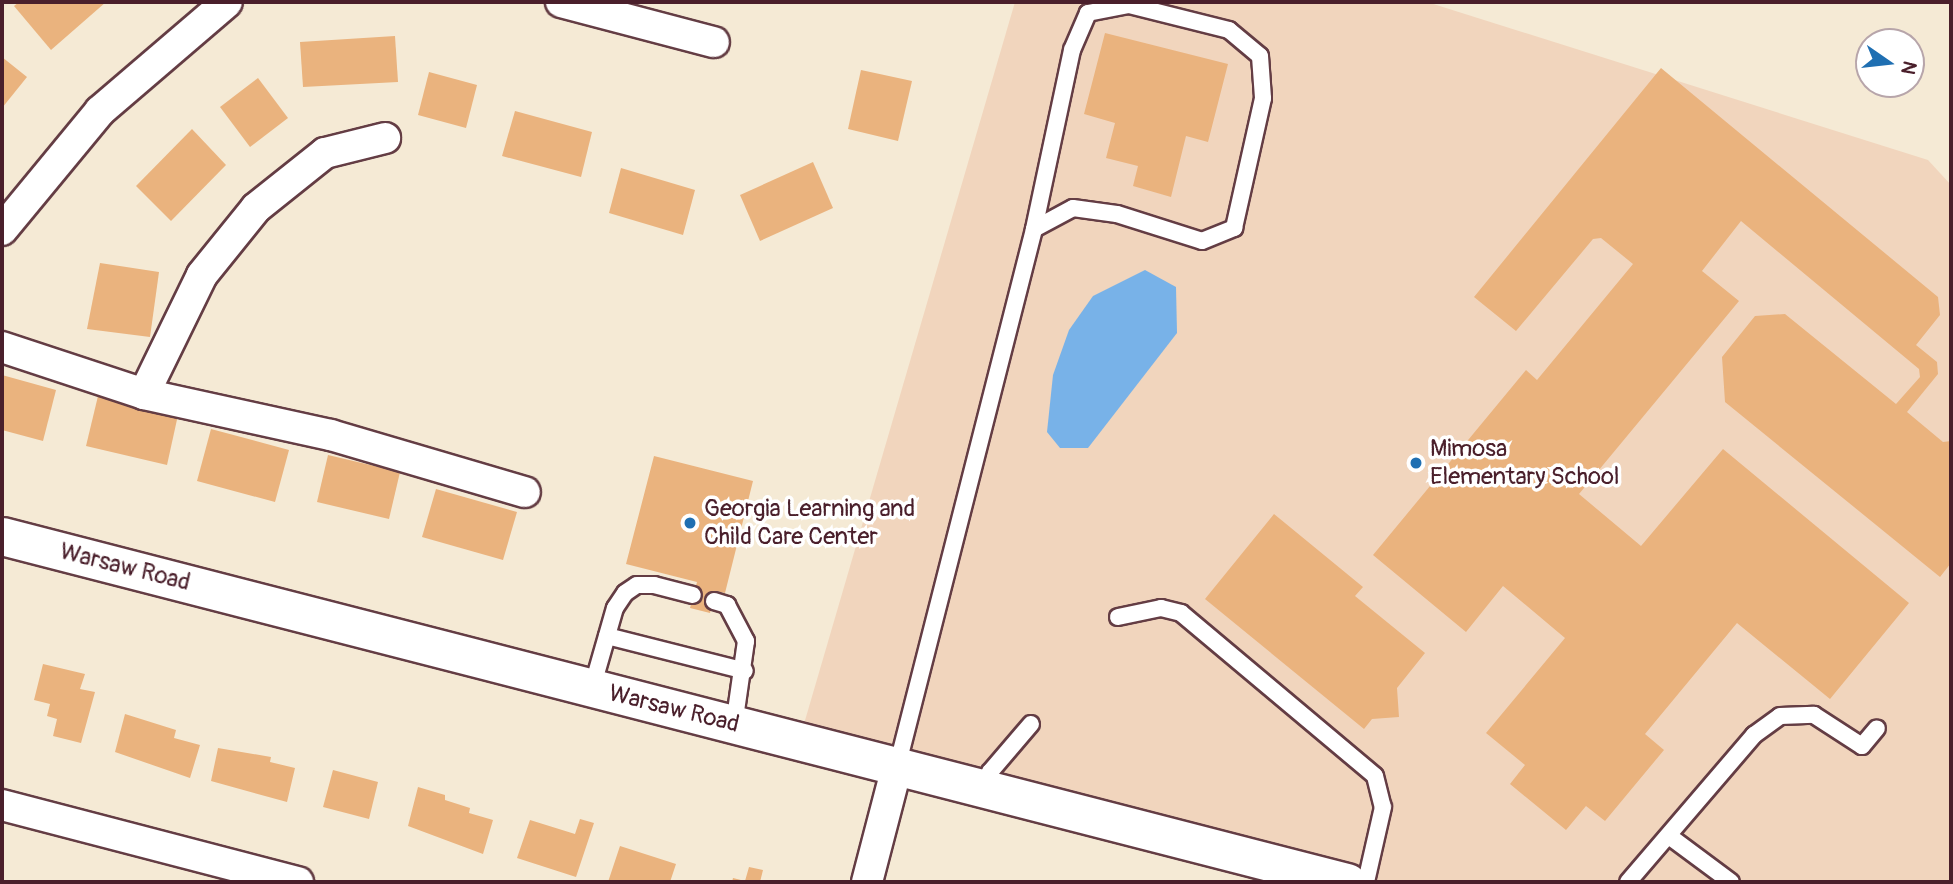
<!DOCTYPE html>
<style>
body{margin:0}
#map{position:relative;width:1953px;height:884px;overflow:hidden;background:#f5ead5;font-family:Pangolin,sans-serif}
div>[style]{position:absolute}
.built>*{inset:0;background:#f1d5bd}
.water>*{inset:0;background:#78b2e8}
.building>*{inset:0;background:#eab37e}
.roads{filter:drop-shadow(2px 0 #643d44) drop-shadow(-2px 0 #643d44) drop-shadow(0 2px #643d44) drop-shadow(0 -2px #643d44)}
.service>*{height:16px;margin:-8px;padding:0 8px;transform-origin:8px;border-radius:8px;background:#fff}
.minor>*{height:30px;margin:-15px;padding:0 15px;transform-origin:15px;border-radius:15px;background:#fff}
.tertiary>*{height:37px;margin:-18.5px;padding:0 18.5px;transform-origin:18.5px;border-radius:18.5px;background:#fff}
.dots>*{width:19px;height:19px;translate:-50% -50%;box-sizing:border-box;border:4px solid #fff;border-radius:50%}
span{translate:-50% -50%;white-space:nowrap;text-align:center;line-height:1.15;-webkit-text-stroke:7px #fff;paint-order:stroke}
.poi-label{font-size:24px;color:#4a1f2b}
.left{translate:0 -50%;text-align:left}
.street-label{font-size:24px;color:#4a1f2b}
.frame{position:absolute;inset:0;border:4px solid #4a1f2b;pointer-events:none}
.north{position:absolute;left:1855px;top:28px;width:70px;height:70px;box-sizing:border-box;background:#fff;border:2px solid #b7a5aa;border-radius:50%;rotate:104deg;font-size:19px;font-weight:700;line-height:28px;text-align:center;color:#4a1f2b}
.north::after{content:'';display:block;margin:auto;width:24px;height:32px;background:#1f6fb2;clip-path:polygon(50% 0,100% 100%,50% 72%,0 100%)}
</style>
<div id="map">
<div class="built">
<div style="clip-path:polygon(1015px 2px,1427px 2px,1928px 160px,1951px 185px,1951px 882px,1347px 882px,799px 741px)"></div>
</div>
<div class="water">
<div style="clip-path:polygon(1145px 270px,1176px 287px,1177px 333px,1088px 448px,1060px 448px,1047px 432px,1053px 375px,1069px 330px,1093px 296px)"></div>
</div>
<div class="building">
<div style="clip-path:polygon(19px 2px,106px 2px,51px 50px,14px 6px)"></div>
<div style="clip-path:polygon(1105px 33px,1228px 64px,1208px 142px,1186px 136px,1171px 197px,1133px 186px,1138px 166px,1106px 158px,1115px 123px,1084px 114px)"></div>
<div style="clip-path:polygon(395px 36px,398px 82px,303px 87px,300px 42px)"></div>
<div style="clip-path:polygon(2px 57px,27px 77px,2px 108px)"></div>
<div style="clip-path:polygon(1661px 68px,1938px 297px,1940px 315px,1916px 345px,1937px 362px,1938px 374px,1907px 412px,1943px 442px,1951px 441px,1951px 563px,1940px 577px,1725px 402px,1722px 357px,1755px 316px,1785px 314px,1896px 404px,1920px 377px,1919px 369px,1741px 221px,1702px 271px,1739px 301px,1579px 494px,1641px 546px,1723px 449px,1909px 603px,1830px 699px,1737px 623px,1645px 734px,1664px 750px,1605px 821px,1586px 806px,1566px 830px,1510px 784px,1525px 765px,1486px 733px,1565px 638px,1503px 586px,1466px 632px,1373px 555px,1526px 370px,1537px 380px,1633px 264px,1601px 238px,1593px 239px,1516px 331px,1474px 297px)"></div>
<div style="clip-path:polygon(861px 70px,912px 81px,898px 141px,848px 129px)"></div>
<div style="clip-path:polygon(429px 72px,477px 85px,466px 128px,418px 115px)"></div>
<div style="clip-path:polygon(258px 78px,288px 118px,250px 147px,220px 107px)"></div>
<div style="clip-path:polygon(515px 111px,592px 132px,581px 177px,502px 156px)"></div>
<div style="clip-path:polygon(192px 129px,226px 165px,171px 221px,136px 186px)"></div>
<div style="clip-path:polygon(813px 162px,833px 208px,760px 241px,740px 195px)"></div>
<div style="clip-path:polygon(621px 168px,695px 190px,683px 235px,609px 213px)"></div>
<div style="clip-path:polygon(100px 263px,159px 272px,150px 337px,87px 329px)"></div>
<div style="clip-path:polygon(2px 375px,56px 390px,43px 441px,2px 430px)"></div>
<div style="clip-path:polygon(98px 396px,178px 415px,167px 465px,86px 446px)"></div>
<div style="clip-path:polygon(211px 429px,289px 450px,275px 502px,197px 481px)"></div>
<div style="clip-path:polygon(328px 455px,400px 472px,389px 519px,317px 502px)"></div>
<div style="clip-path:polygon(654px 456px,753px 481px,725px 593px,716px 591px,710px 613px,690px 608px,697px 582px,626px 564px)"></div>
<div style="clip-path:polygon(436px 489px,517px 512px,503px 560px,422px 537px)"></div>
<div style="clip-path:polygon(1274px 514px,1363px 587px,1355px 596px,1425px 653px,1397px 688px,1399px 717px,1372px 719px,1364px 729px,1205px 599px)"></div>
<div style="clip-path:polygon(43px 664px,85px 674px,80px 689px,95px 692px,81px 743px,53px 736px,57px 719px,47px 716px,50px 704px,34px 700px)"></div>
<div style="clip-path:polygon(125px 714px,176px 730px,174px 738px,200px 745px,190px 778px,115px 752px)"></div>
<div style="clip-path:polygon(218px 748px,271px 757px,270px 762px,295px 768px,287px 802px,211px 781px)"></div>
<div style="clip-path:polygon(333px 770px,378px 782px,369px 819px,323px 807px)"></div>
<div style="clip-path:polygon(418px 787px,445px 795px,445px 800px,470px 808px,469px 813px,493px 820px,483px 854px,408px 826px)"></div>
<div style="clip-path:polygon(580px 819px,594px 823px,576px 877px,517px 858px,530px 820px,575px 834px)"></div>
<div style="clip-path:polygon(620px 846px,676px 864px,670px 882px,608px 882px)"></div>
<div style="clip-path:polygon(749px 867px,763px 870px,760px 882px,732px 882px,733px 878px,745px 881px)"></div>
</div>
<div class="roads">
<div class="service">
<div style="left:714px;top:601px;width:14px;rotate:17deg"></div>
<div style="left:727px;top:605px;width:41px;rotate:62.2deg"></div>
<div style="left:746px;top:641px;width:85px;rotate:98.1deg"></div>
<div style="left:1118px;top:617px;width:44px;rotate:-11.8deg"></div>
<div style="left:1161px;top:608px;width:21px;rotate:14deg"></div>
<div style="left:1181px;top:613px;width:253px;rotate:40deg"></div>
<div style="left:1375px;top:776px;width:32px;rotate:76deg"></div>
<div style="left:1383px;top:807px;width:77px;rotate:102.8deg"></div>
<div style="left:607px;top:636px;width:142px;rotate:14.2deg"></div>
<div style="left:592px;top:688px;width:83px;rotate:-74deg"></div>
<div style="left:615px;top:608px;width:18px;rotate:-56deg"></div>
<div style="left:625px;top:593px;width:14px;rotate:-34deg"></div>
<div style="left:637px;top:585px;width:17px"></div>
<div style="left:654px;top:585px;width:40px;rotate:14.4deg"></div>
<div style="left:897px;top:767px;width:555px;rotate:-75.71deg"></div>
<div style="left:1034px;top:229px;width:44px;rotate:-28.3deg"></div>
<div style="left:1073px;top:208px;width:44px;rotate:7.8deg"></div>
<div style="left:1117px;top:214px;width:89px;rotate:17.6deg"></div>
<div style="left:1202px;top:241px;width:35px;rotate:-22deg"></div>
<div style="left:1234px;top:228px;width:133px;rotate:-77.4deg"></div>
<div style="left:1263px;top:98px;width:42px;rotate:-94.1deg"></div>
<div style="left:1260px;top:56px;width:40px;rotate:-140deg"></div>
<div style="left:1229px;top:30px;width:103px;rotate:-166deg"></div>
<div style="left:1129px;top:5px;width:42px;rotate:169deg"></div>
<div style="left:1088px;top:13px;width:40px;rotate:113.4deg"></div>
<div style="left:1072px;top:50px;width:183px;rotate:102deg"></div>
<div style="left:984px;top:789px;width:18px;rotate:-71deg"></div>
<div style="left:990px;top:772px;width:63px;rotate:-49.5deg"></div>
<div style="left:1669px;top:836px;width:77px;rotate:36.6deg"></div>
<div style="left:1628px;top:882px;width:194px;rotate:-49.4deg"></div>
<div style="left:1754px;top:735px;width:32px;rotate:-36deg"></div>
<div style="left:1780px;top:716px;width:34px;rotate:-2deg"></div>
<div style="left:1814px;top:715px;width:57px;rotate:32.9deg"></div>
<div style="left:1862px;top:746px;width:23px;rotate:-50deg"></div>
</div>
<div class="minor">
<div style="left:561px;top:2px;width:158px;rotate:14.7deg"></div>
<div style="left:2px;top:230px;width:154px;rotate:-50.5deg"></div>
<div style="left:100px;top:111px;width:167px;rotate:-40.6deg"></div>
<div style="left:2px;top:347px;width:150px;rotate:18.3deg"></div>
<div style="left:144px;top:394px;width:191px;rotate:12.4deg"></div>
<div style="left:331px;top:435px;width:202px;rotate:16.4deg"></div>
<div style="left:144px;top:394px;width:132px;rotate:-64deg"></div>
<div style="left:202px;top:275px;width:86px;rotate:-51.1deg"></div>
<div style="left:256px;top:208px;width:88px;rotate:-38.6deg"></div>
<div style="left:325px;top:153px;width:62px;rotate:-14deg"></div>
<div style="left:2px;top:805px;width:306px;rotate:14.6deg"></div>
<div style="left:867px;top:882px;width:119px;rotate:-75.4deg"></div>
</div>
<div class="tertiary">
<div style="left:2px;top:536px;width:1389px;rotate:14.43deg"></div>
</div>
</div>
<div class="dots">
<div style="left:1416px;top:463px;background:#1f6fb2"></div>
<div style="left:690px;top:523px;background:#1f6fb2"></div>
</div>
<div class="poi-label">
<span class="left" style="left:1430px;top:463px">Mimosa<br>Elementary School</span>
<span class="left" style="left:704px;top:523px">Georgia Learning and<br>Child Care Center</span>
</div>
<div class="street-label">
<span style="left:125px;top:567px;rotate:14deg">Warsaw Road</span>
<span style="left:674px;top:709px;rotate:14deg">Warsaw Road</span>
</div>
<div class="frame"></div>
<div class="north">N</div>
</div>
